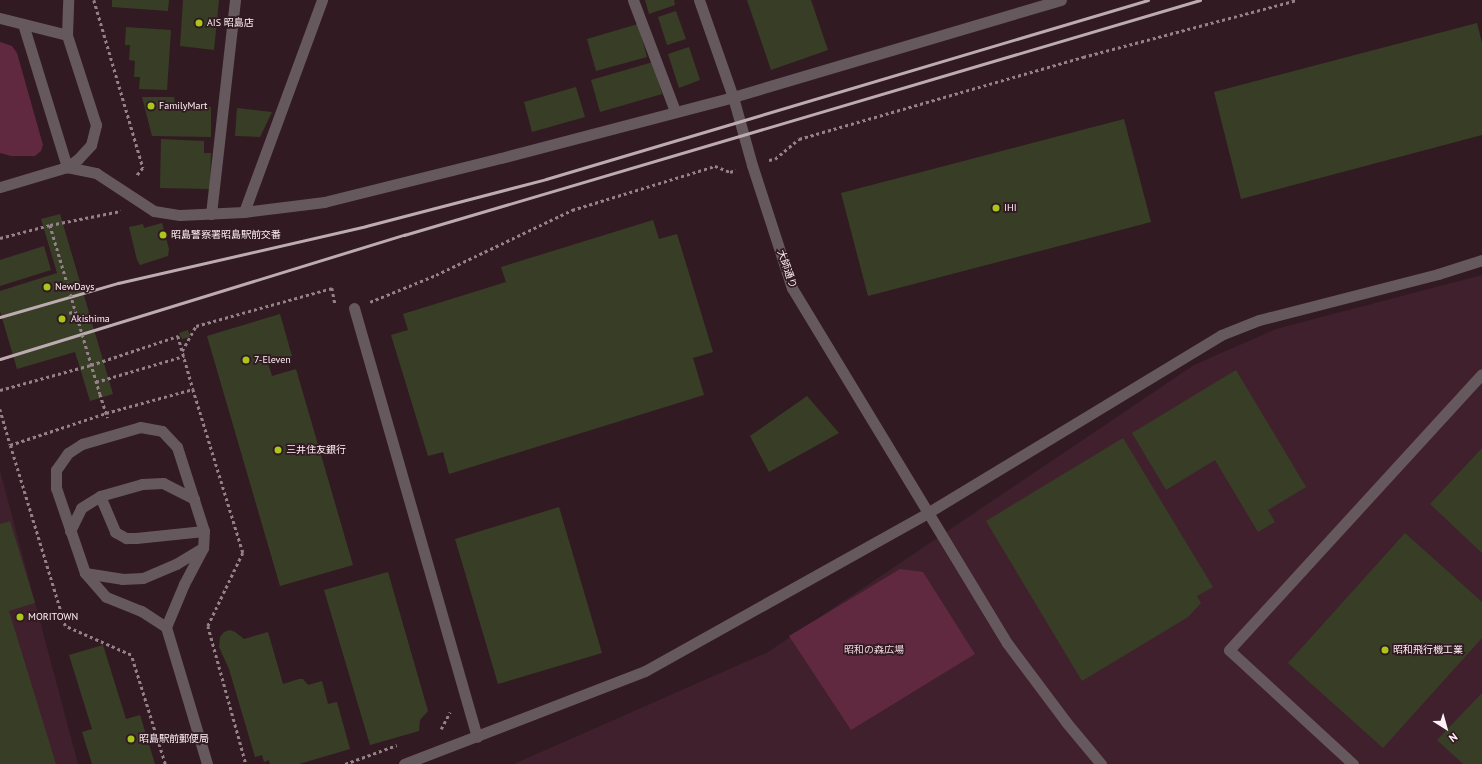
<!DOCTYPE html>
<meta charset="utf-8">
<style>
body{margin:0}
#map{position:relative;width:1482px;height:764px;overflow:hidden;background:#321a23;font-family:"PT Sans","Noto Sans JP",sans-serif}
div>[style]{position:absolute}
.built>*{inset:0;background:#3f202c}
.green>*{inset:0;background:#612940}
.building>*{inset:0;background:#383e26}
.path>*{height:2.5px;margin-top:-1.25px;transform-origin:0;background:repeating-linear-gradient(90deg,#958188 0 3px,transparent 0 6px)}
.service>*{height:11px;margin:-5.5px;padding:0 5.5px;transform-origin:5.5px;border-radius:5.5px;background:#66595d}
.minor>*{height:11px;margin:-5.5px;padding:0 5.5px;transform-origin:5.5px;border-radius:5.5px;background:#66595d}
.tertiary>*{height:11px;margin:-5.5px;padding:0 5.5px;transform-origin:5.5px;border-radius:5.5px;background:#66595d}
.rail>*{height:3px;margin:-1.5px;padding:0 1.5px;transform-origin:1.5px;border-radius:1.5px;background:#bcabb1}
.path-bridge>*{height:2.5px;margin-top:-1.25px;transform-origin:0;background:repeating-linear-gradient(90deg,#958188 0 3px,transparent 0 6px)}
.dots>*{width:11px;height:11px;translate:-50% -50%;box-sizing:border-box;border:2px solid #321a23;border-radius:50%}
span{translate:-50% -50%;white-space:nowrap;text-align:center;line-height:1.15;-webkit-text-stroke:3.5px #321a23;paint-order:stroke}
.poi-label{font-size:10px;color:#fff1f5}
.left{translate:0 -50%;text-align:left}
.street-label{font-size:10px;color:#fff1f5}
.park-label{font-size:10px;color:#f1d8df}
.north{position:absolute;left:1426px;top:708px;width:40px;height:40px;-webkit-text-stroke:3px #321a23;paint-order:stroke;rotate:143deg;font-size:11px;font-weight:700;line-height:16px;text-align:center;color:#fff1f5}
.north::after{content:'';display:block;margin:auto;width:14px;height:18px;background:#fff1f5;clip-path:polygon(50% 0,100% 100%,50% 72%,0 100%)}
</style>
<div id="map">
<div class="built">
<div style="clip-path:polygon(1482px 275px,1482px 764px,514px 764px,768px 652px,1194px 365px,1276px 329px)"></div>
<div style="clip-path:polygon(0 471px,78px 764px,0 764px)"></div>
</div>
<div class="green">
<div style="clip-path:polygon(0 42px,12px 46px,17px 53px,43px 145px,41px 151px,35px 156px,11px 156px,0 153px)"></div>
<div style="clip-path:polygon(900px 569px,923px 572px,975px 654px,851px 730px,789px 636px)"></div>
</div>
<div class="building">
<div style="clip-path:polygon(112px 0,169px 0,168px 11px,112px 7px)"></div>
<div style="clip-path:polygon(183px 0,219px 0,214px 50px,180px 46px)"></div>
<div style="clip-path:polygon(645px 0,674px 0,675px 5px,649px 14px)"></div>
<div style="clip-path:polygon(747px 0,811px 0,828px 50px,771px 70px)"></div>
<div style="clip-path:polygon(676px 11px,686px 39px,667px 45px,658px 17px)"></div>
<div style="clip-path:polygon(1477px 23px,1482px 43px,1482px 135px,1241px 199px,1214px 92px)"></div>
<div style="clip-path:polygon(638px 24px,647px 57px,596px 71px,587px 39px)"></div>
<div style="clip-path:polygon(126px 27px,171px 30px,167px 90px,139px 89px,140px 77px,134px 77px,135px 61px,129px 60px,130px 45px,125px 45px)"></div>
<div style="clip-path:polygon(689px 47px,700px 80px,679px 88px,668px 54px)"></div>
<div style="clip-path:polygon(653px 62px,662px 94px,600px 112px,591px 80px)"></div>
<div style="clip-path:polygon(576px 87px,585px 117px,532px 132px,524px 102px)"></div>
<div style="clip-path:polygon(142px 97px,174px 97px,175px 104px,211px 107px,211px 137px,152px 136px)"></div>
<div style="clip-path:polygon(237px 108px,272px 112px,260px 137px,235px 136px)"></div>
<div style="clip-path:polygon(1124px 119px,1151px 222px,868px 296px,841px 193px)"></div>
<div style="clip-path:polygon(161px 139px,204px 141px,204px 153px,211px 153px,210px 189px,160px 188px)"></div>
<div style="clip-path:polygon(60px 214px,113px 394px,90px 401px,75px 352px,17px 369px,0 311px,0 291px,57px 273px,41px 219px)"></div>
<div style="clip-path:polygon(653px 220px,659px 239px,677px 234px,713px 352px,693px 358px,704px 395px,449px 474px,443px 452px,428px 456px,391px 335px,408px 330px,403px 314px,506px 282px,501px 267px)"></div>
<div style="clip-path:polygon(162px 223px,169px 249px,168px 256px,140px 265px,137px 260px,129px 227px,143px 224px,144px 228px)"></div>
<div style="clip-path:polygon(44px 246px,51px 270px,0 286px,0 260px)"></div>
<div style="clip-path:polygon(280px 314px,292px 356px,268px 363px,272px 376px,296px 369px,353px 565px,280px 586px,207px 336px)"></div>
<div style="clip-path:polygon(188px 330px,190px 337px,182px 339px,179px 333px)"></div>
<div style="clip-path:polygon(1236px 370px,1306px 487px,1268px 510px,1275px 522px,1258px 532px,1215px 460px,1166px 490px,1132px 433px)"></div>
<div style="clip-path:polygon(807px 396px,839px 433px,769px 472px,750px 436px)"></div>
<div style="clip-path:polygon(1123px 438px,1213px 587px,1197px 596px,1201px 603px,1188px 617px,1082px 681px,986px 521px)"></div>
<div style="clip-path:polygon(1482px 448px,1482px 553px,1430px 504px)"></div>
<div style="clip-path:polygon(559px 507px,602px 653px,498px 684px,455px 539px)"></div>
<div style="clip-path:polygon(10px 521px,35px 603px,9px 611px,56px 764px,0 764px,0 524px)"></div>
<div style="clip-path:polygon(1405px 533px,1482px 602px,1482px 638px,1383px 748px,1288px 663px)"></div>
<div style="clip-path:polygon(388px 572px,428px 711px,420px 720px,419px 731px,370px 745px,324px 590px)"></div>
<div style="clip-path:polygon(230px 630px,235px 632px,244px 639px,268px 632px,283px 684px,299px 679px,303px 679px,308px 685px,322px 681px,328px 704px,337px 702px,350px 749px,299px 764px,270px 764px,269px 760px,264px 762px,262px 755px,255px 757px,229px 669px,219px 647px,220px 637px,224px 632px)"></div>
<div style="clip-path:polygon(103px 645px,126px 719px,140px 715px,155px 764px,92px 764px,82px 732px,92px 729px,69px 655px)"></div>
<div style="clip-path:polygon(1482px 693px,1482px 764px,1463px 764px,1437px 740px)"></div>
</div>
<div class="path">
<div style="left:94px;top:0;width:175px;rotate:73.7deg"></div>
<div style="left:143px;top:168px;width:11px;rotate:128deg"></div>
<div style="left:769px;top:160px;width:6px;rotate:-9deg"></div>
<div style="left:775px;top:159px;width:31px;rotate:-40deg"></div>
<div style="left:799px;top:139px;width:296px;rotate:-16.1deg"></div>
<div style="left:1083px;top:57px;width:221px;rotate:-14.9deg"></div>
<div style="left:0;top:238px;width:52px;rotate:-14.6deg"></div>
<div style="left:50px;top:225px;width:72px;rotate:-11.2deg"></div>
<div style="left:370px;top:302px;width:71px;rotate:-22.2deg"></div>
<div style="left:436px;top:275px;width:151px;rotate:-25.5deg"></div>
<div style="left:572px;top:210px;width:150px;rotate:-17.1deg"></div>
<div style="left:715px;top:166px;width:16px;rotate:22deg"></div>
<div style="left:730px;top:172px;width:6px;rotate:-18deg"></div>
<div style="left:69px;top:313px;width:6px;rotate:-18deg"></div>
<div style="left:182px;top:351px;width:29px;rotate:-61deg"></div>
<div style="left:196px;top:326px;width:141px;rotate:-15.6deg"></div>
<div style="left:332px;top:288px;width:16px;rotate:79deg"></div>
<div style="left:96px;top:382px;width:92px;rotate:-16.5deg"></div>
<div style="left:0;top:390px;width:94px;rotate:-15.4deg"></div>
<div style="left:91px;top:365px;width:92px;rotate:-18.4deg"></div>
<div style="left:178px;top:336px;width:55px;rotate:74.2deg"></div>
<div style="left:100px;top:394px;width:25px;rotate:72deg"></div>
<div style="left:0;top:409px;width:37px;rotate:74deg"></div>
<div style="left:441px;top:729px;width:19px;rotate:-62deg"></div>
<div style="left:165px;top:764px;width:114px;rotate:-107.3deg"></div>
<div style="left:131px;top:655px;width:72px;rotate:-156.3deg"></div>
<div style="left:65px;top:626px;width:189px;rotate:-106.9deg"></div>
<div style="left:10px;top:445px;width:101px;rotate:-18.4deg"></div>
<div style="left:106px;top:413px;width:90px;rotate:-15.4deg"></div>
<div style="left:193px;top:389px;width:171px;rotate:73deg"></div>
<div style="left:243px;top:553px;width:81px;rotate:115.6deg"></div>
<div style="left:208px;top:626px;width:143px;rotate:74.6deg"></div>
<div style="left:345px;top:764px;width:55px;rotate:-20.1deg"></div>
</div>
<div class="service">
<div style="left:633px;top:0;width:119px;rotate:69.3deg"></div>
<div style="left:23px;top:24px;width:150px;rotate:72.9deg"></div>
<div style="left:244px;top:212px;width:226px;rotate:-69.8deg"></div>
<div style="left:100px;top:496px;width:39px;rotate:67deg"></div>
<div style="left:115px;top:532px;width:13px;rotate:29deg"></div>
<div style="left:126px;top:538px;width:10px"></div>
<div style="left:136px;top:538px;width:68px;rotate:-5.9deg"></div>
<div style="left:70px;top:531px;width:25px;rotate:-64deg"></div>
<div style="left:81px;top:508px;width:22px;rotate:-32deg"></div>
<div style="left:100px;top:496px;width:44px;rotate:-15.9deg"></div>
<div style="left:142px;top:484px;width:21px;rotate:-3deg"></div>
<div style="left:163px;top:483px;width:35px;rotate:27deg"></div>
<div style="left:85px;top:573px;width:37px;rotate:9deg"></div>
<div style="left:122px;top:579px;width:21px;rotate:-3deg"></div>
<div style="left:143px;top:578px;width:36px;rotate:-23deg"></div>
<div style="left:176px;top:564px;width:31px;rotate:-31deg"></div>
<div style="left:1353px;top:764px;width:168px;rotate:-137.4deg"></div>
<div style="left:1229px;top:650px;width:374px;rotate:-47.5deg"></div>
</div>
<div class="minor">
<div style="left:0;top:18px;width:69px;rotate:14.2deg"></div>
<div style="left:67px;top:167px;width:30px;rotate:12deg"></div>
<div style="left:96px;top:173px;width:69px;rotate:33.2deg"></div>
<div style="left:154px;top:211px;width:26px;rotate:9deg"></div>
<div style="left:180px;top:215px;width:64px;rotate:-2.7deg"></div>
<div style="left:244px;top:212px;width:81px;rotate:-7.1deg"></div>
<div style="left:324px;top:202px;width:182px;rotate:-14deg"></div>
<div style="left:501px;top:158px;width:240px;rotate:-14.7deg"></div>
<div style="left:733px;top:97px;width:342px;rotate:-16.5deg"></div>
<div style="left:0;top:187px;width:70px;rotate:-16.6deg"></div>
<div style="left:67px;top:167px;width:14px;rotate:-36deg"></div>
<div style="left:78px;top:159px;width:19px;rotate:-47deg"></div>
<div style="left:91px;top:145px;width:21px;rotate:-76deg"></div>
<div style="left:96px;top:125px;width:95px;rotate:-107.9deg"></div>
<div style="left:67px;top:35px;width:35px;rotate:-88deg"></div>
<div style="left:211px;top:214px;width:215px;rotate:-83.6deg"></div>
<div style="left:354px;top:308px;width:446px;rotate:74deg"></div>
<div style="left:140px;top:427px;width:22px;rotate:10deg"></div>
<div style="left:162px;top:431px;width:22px;rotate:47deg"></div>
<div style="left:177px;top:447px;width:88px;rotate:72.2deg"></div>
<div style="left:204px;top:531px;width:17px;rotate:93deg"></div>
<div style="left:203px;top:548px;width:41px;rotate:117.8deg"></div>
<div style="left:184px;top:584px;width:47px;rotate:112.7deg"></div>
<div style="left:166px;top:627px;width:30px;rotate:-147deg"></div>
<div style="left:141px;top:611px;width:38px;rotate:-158deg"></div>
<div style="left:106px;top:597px;width:32px;rotate:-131deg"></div>
<div style="left:85px;top:573px;width:90px;rotate:-108.8deg"></div>
<div style="left:56px;top:488px;width:18px;rotate:-90deg"></div>
<div style="left:56px;top:470px;width:21px;rotate:-55deg"></div>
<div style="left:68px;top:453px;width:17px;rotate:-33deg"></div>
<div style="left:82px;top:444px;width:60px;rotate:-16.3deg"></div>
</div>
<div class="tertiary">
<div style="left:699px;top:0;width:103px;rotate:70.7deg"></div>
<div style="left:733px;top:97px;width:71px;rotate:74.4deg"></div>
<div style="left:752px;top:165px;width:129px;rotate:72deg"></div>
<div style="left:792px;top:288px;width:415px;rotate:58.8deg"></div>
<div style="left:1007px;top:643px;width:99px;rotate:53.2deg"></div>
<div style="left:1066px;top:722px;width:55px;rotate:50.2deg"></div>
<div style="left:166px;top:627px;width:143px;rotate:73.3deg"></div>
<div style="left:404px;top:764px;width:258px;rotate:-21.1deg"></div>
<div style="left:645px;top:671px;width:325px;rotate:-29.2deg"></div>
<div style="left:929px;top:512px;width:341px;rotate:-31.2deg"></div>
<div style="left:1221px;top:335px;width:41px;rotate:-21.5deg"></div>
<div style="left:1259px;top:320px;width:185px;rotate:-14.4deg"></div>
<div style="left:1438px;top:274px;width:46px;rotate:-17.7deg"></div>
</div>
<div class="rail">
<div style="left:0;top:317px;width:123px;rotate:-16.1deg"></div>
<div style="left:118px;top:283px;width:254px;rotate:-12.9deg"></div>
<div style="left:366px;top:226px;width:186px;rotate:-14.6deg"></div>
<div style="left:546px;top:179px;width:628px;rotate:-16.56deg"></div>
<div style="left:0;top:359px;width:423px;rotate:-17.1deg"></div>
<div style="left:404px;top:235px;width:830px;rotate:-16.45deg"></div>
</div>
<div class="path-bridge">
<div style="left:50px;top:225px;width:176px;rotate:73.5deg"></div>
</div>
<div class="dots">
<div style="left:199px;top:23px;background:#a9c719"></div>
<div style="left:151px;top:106px;background:#a9c719"></div>
<div style="left:996px;top:208px;background:#a9c719"></div>
<div style="left:163px;top:235px;background:#a9c719"></div>
<div style="left:47px;top:287px;background:#a9c719"></div>
<div style="left:62px;top:319px;background:#a9c719"></div>
<div style="left:246px;top:360px;background:#a9c719"></div>
<div style="left:278px;top:450px;background:#a9c719"></div>
<div style="left:20px;top:617px;background:#a9c719"></div>
<div style="left:1385px;top:650px;background:#a9c719"></div>
<div style="left:131px;top:739px;background:#a9c719"></div>
</div>
<div class="poi-label">
<span class="left" style="left:207px;top:23px">AIS 昭島店</span>
<span class="left" style="left:159px;top:106px">FamilyMart</span>
<span class="left" style="left:1004px;top:208px">IHI</span>
<span class="left" style="left:171px;top:235px">昭島警察署昭島駅前交番</span>
<span class="left" style="left:55px;top:287px">NewDays</span>
<span class="left" style="left:71px;top:319px">Akishima</span>
<span class="left" style="left:254px;top:360px">7-Eleven</span>
<span class="left" style="left:286px;top:450px">三井住友銀行</span>
<span class="left" style="left:28px;top:617px">MORITOWN</span>
<span class="left" style="left:1393px;top:650px">昭和飛行機工業</span>
<span class="left" style="left:139px;top:739px">昭島駅前郵便局</span>
</div>
<div class="street-label">
<span style="left:787px;top:269px;rotate:71deg">大師通り</span>
</div>
<div class="park-label">
<span style="left:874px;top:650px">昭和の森広場</span>
</div>
<div class="north">N</div>
</div>
